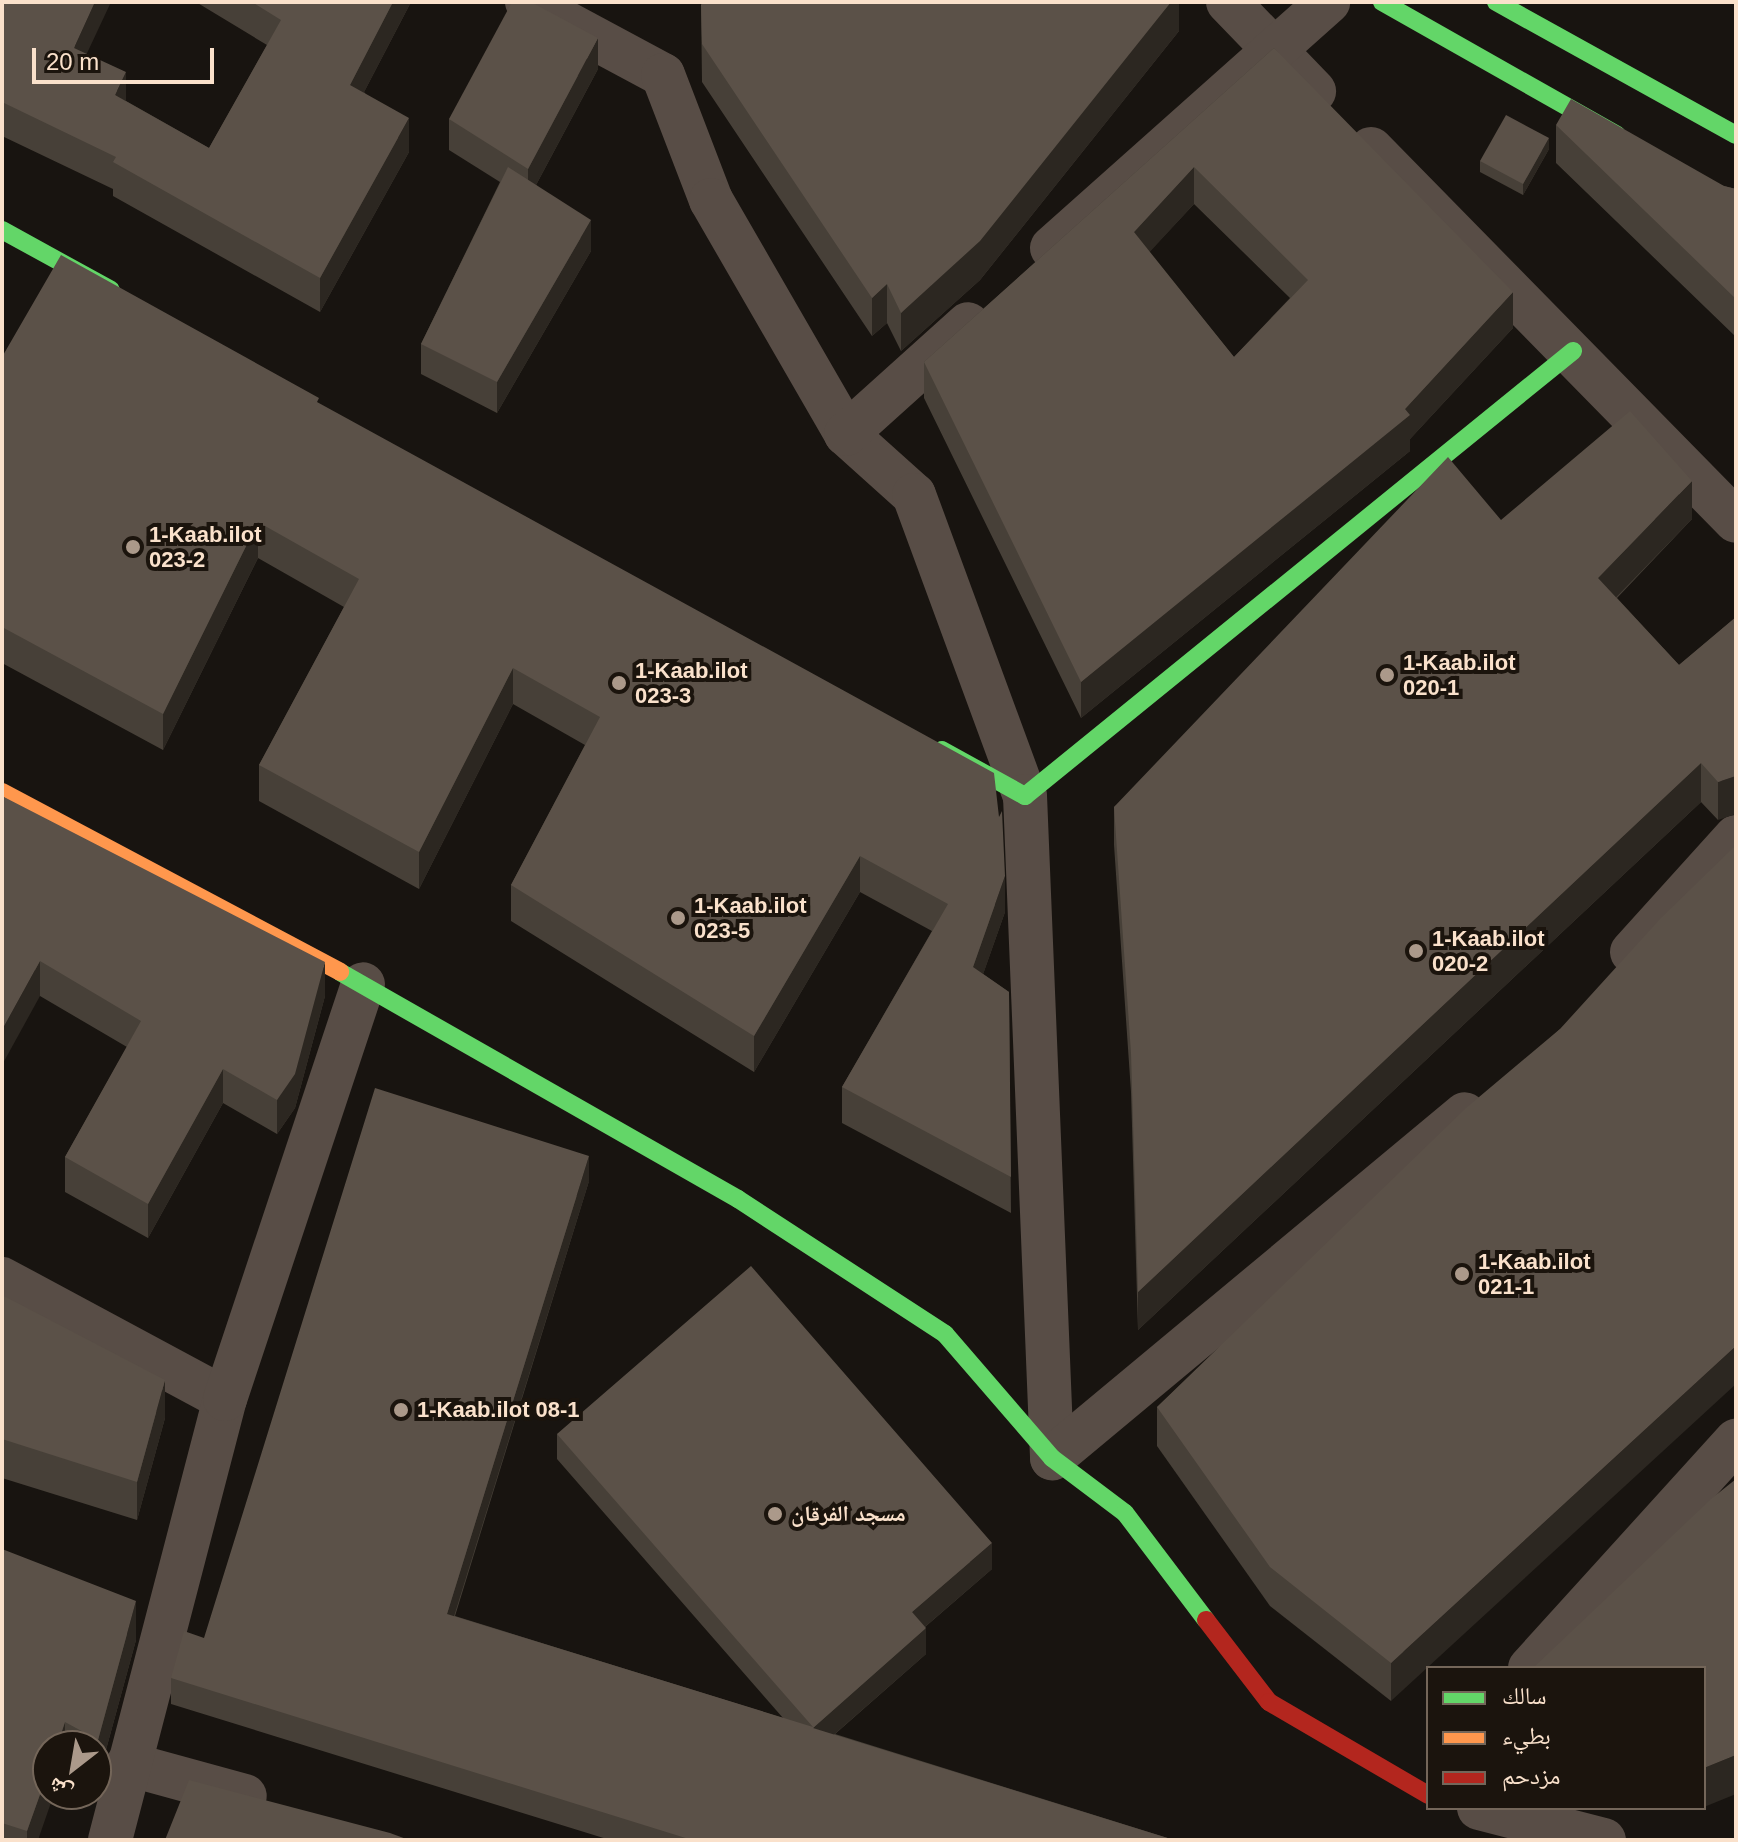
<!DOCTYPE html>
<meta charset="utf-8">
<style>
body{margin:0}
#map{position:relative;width:1738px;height:1842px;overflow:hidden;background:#181410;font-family:Helvetica,"Noto Naskh Arabic",sans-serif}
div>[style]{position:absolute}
.street>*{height:44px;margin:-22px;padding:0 22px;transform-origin:22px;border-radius:22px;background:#584d46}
.fast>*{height:18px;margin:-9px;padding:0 9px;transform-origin:9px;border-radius:9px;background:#63d668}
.slow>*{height:18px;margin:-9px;padding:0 9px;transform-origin:9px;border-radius:9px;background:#ff974d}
.jam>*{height:18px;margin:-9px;padding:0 9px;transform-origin:9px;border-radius:9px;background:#b3261e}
.wall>*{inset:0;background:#474038}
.shaded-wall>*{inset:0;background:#2c2721}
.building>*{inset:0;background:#5b5148}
.dots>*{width:22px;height:22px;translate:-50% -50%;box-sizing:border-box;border:4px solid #1b140d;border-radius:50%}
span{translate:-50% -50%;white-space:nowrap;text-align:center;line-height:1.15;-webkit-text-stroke:8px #1b140d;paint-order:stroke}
.poi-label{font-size:22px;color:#fae1cb;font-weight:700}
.left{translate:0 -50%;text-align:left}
.frame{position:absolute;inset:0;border:4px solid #fae1cb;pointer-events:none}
.legend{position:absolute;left:1426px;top:1666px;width:280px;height:144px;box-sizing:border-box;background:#1b140d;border:2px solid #746659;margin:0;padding:10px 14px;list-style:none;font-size:24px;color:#fae1cb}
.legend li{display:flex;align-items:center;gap:16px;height:40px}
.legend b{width:40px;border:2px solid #746659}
.north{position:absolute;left:32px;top:1730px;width:80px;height:80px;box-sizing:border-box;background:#1b140d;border:2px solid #746659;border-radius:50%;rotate:211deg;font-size:22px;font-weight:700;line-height:32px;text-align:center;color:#fae1cb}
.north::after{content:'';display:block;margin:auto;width:28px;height:36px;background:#ab998a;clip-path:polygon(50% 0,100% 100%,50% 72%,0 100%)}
.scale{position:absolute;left:32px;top:48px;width:182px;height:36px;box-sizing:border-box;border:4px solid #fae1cb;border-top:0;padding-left:10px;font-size:24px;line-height:28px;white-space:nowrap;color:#fae1cb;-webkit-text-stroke:6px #1b140d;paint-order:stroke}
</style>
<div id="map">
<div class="street">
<div style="left:527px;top:2px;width:154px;rotate:28.2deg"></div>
<div style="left:663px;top:75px;width:134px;rotate:69deg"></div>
<div style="left:711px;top:200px;width:270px;rotate:60deg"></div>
<div style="left:846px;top:434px;width:91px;rotate:41.9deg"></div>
<div style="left:914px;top:495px;width:321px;rotate:69.8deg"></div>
<div style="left:1025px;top:796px;width:663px;rotate:87.66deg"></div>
<div style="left:1228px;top:2px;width:124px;rotate:46deg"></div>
<div style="left:1371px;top:149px;width:521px;rotate:45.54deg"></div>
<div style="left:1052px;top:248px;width:370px;rotate:-41.7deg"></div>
<div style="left:846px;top:434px;width:164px;rotate:-42deg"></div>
<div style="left:1632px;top:952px;width:155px;rotate:-47.9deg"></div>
<div style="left:2px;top:1279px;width:253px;rotate:28.3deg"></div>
<div style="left:1052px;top:1458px;width:537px;rotate:-39.79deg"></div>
<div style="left:1530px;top:1668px;width:307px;rotate:-47.8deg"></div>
<div style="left:128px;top:1764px;width:121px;rotate:15.3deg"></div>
<div style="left:1479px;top:1808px;width:129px;rotate:14.4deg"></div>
<div style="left:110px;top:1840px;width:456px;rotate:-75.4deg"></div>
<div style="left:225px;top:1399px;width:437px;rotate:-71.6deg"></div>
</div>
<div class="fast">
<div style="left:1382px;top:2px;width:270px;rotate:29.5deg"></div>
<div style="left:1496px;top:2px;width:274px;rotate:29deg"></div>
<div style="left:2px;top:230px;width:124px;rotate:28.8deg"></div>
<div style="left:942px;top:750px;width:95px;rotate:29deg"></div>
<div style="left:1025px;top:796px;width:706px;rotate:-39.08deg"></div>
<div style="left:340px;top:972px;width:458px;rotate:29.7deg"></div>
<div style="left:738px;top:1199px;width:247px;rotate:33.1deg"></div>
<div style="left:945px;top:1334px;width:164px;rotate:49.2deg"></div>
<div style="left:1052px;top:1458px;width:91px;rotate:37deg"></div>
<div style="left:1125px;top:1513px;width:134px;rotate:52.9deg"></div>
</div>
<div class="slow">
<div style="left:2px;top:792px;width:383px;rotate:28deg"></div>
</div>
<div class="jam">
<div style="left:1206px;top:1620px;width:103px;rotate:52.5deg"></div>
<div style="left:1269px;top:1702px;width:184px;rotate:30.3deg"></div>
</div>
<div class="wall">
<div style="clip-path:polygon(2px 2px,87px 54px,126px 101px,209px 148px,267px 45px,196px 2px,411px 2px,364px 92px,409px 152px,320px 312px,113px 196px,113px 189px,2px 136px)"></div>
<div style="clip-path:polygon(1179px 2px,1179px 31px,980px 280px,901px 351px,887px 323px,872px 336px,702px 82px,701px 5px)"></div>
<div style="clip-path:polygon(evenodd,1274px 48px,1513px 328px,1410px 439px,1410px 451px,1081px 718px,924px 398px,924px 362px,1274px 48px,1194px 204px,1290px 298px,1234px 357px,1149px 252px,1194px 204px)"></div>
<div style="clip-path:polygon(598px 69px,536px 185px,591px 251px,497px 413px,421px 374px,421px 344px,500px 182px,449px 150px,449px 119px)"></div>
<div style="clip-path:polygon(1556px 125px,1724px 186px,1736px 189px,1736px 337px,1556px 163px)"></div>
<div style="clip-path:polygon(1549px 149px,1523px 195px,1480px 172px,1480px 161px)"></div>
<div style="clip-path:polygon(2px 357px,319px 404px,1005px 912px,983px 974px,1009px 992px,1011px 1213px,842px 1123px,842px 1087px,932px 931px,860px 892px,754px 1072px,511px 921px,511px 885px,585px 745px,513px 704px,419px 889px,259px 801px,259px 765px,344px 607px,258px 558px,163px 750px,2px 663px)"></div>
<div style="clip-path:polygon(1692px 519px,1617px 598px,1679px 665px,1736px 617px,1718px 820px,1701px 802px,1138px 1330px,1131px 1092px,1114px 845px,1114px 807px,1501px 520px)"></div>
<div style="clip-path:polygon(2px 796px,325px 996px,295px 1108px,277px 1134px,223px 1103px,148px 1238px,65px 1192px,65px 1157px,127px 1047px,40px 996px)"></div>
<div style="clip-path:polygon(1560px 1029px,1391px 1701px,1270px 1606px,1157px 1446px,1157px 1407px)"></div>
<div style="clip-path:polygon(589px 1181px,455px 1616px,783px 1718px,557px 1459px,557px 1434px,992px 1569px,925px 1627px,926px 1654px,835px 1734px,1174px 1840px,610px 1840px,171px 1704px,171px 1678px)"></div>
<div style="clip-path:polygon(2px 1295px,165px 1418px,137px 1520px,2px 1478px)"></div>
<div style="clip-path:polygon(2px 1549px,136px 1640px,98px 1779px,96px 1778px,96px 1746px,48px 1746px,38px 1840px,2px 1840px)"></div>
</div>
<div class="shaded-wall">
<div style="clip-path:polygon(95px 2px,111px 2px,74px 81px,74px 48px)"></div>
<div style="clip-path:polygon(393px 2px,411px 2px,350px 119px,350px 85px)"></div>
<div style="clip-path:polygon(1171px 2px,1179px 2px,1179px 31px,980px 280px,901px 351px,901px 313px)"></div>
<div style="clip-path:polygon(598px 38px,598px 69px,528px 200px,528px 169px)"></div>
<div style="clip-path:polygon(126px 72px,126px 106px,115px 95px)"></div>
<div style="clip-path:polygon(409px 118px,409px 152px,320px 312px,320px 278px)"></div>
<div style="clip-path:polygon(1549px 138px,1549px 149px,1523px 195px,1523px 184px)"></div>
<div style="clip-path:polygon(1194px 167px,1194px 204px,1134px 269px,1134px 232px)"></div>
<div style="clip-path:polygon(591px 220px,591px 251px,497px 413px,497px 382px)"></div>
<div style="clip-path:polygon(887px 284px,887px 323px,872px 336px,872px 298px)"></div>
<div style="clip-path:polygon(1513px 292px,1513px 328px,1410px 439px,1410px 451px,1081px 718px,1081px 682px,1405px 409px)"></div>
<div style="clip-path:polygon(1692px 481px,1692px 519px,1598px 616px,1598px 578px)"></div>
<div style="clip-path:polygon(258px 522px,258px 558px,163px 750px,163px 714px)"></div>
<div style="clip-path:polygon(513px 668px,513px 704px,419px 889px,419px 852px)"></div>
<div style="clip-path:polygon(1701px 763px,1701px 802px,1138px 1330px,1138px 1292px)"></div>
<div style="clip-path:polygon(1736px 776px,1736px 814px,1718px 820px,1718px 782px)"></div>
<div style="clip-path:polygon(860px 856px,860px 892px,754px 1072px,754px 1036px)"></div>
<div style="clip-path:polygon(1005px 876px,1005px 912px,973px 1003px,973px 967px)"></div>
<div style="clip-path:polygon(40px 961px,40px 996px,2px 1065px,2px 1030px)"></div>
<div style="clip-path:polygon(325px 962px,325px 996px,295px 1108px,277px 1134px,277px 1100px)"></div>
<div style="clip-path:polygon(223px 1069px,223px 1103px,148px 1238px,148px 1204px)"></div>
<div style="clip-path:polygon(589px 1156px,589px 1181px,447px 1639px,447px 1614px)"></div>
<div style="clip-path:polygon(1736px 1346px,1736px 1384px,1391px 1701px,1391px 1663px)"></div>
<div style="clip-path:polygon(165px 1380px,165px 1418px,137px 1520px,137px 1482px)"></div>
<div style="clip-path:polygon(992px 1543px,992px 1569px,912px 1638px,912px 1612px)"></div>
<div style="clip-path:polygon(136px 1601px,136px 1640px,98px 1779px,98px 1740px)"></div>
<div style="clip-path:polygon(926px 1628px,926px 1654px,813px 1753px,813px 1728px)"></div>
<div style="clip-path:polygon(65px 1722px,65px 1746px,57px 1746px)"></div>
<div style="clip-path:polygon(1736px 1755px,1736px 1794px,1704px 1807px,1704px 1768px)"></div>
<div style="clip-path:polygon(48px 1772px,48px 1794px,54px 1794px,38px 1840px,27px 1840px,27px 1831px)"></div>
</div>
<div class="building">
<div style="clip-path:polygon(2px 2px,95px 2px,74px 48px,126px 72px,115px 95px,209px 148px,281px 20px,252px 2px,393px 2px,350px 85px,409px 118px,320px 278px,113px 162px,116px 157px,2px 102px)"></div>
<div style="clip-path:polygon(512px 2px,531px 2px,598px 38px,528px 169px,449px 119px)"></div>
<div style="clip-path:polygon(702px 2px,1171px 2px,980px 241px,901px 313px,887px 284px,872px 298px,702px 44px,701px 5px)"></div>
<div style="clip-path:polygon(evenodd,1274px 48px,1513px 292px,1405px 409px,1410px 415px,1081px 682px,924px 362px,1274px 48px,1194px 167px,1308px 280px,1234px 357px,1134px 232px,1194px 167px)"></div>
<div style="clip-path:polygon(1571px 99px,1724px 186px,1736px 189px,1736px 299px,1556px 125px)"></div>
<div style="clip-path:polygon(1506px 115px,1549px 138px,1523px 184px,1480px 161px)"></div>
<div style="clip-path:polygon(508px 167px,591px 220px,497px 382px,421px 344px)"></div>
<div style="clip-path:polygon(61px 255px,319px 398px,317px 402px,994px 773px,999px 817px,1002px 811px,1005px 876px,973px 967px,1009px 992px,1011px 1177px,842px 1087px,948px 904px,860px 856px,754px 1036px,511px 885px,600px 717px,513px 668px,419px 852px,259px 765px,359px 579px,258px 522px,163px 714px,2px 627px,2px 357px)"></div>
<div style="clip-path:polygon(1630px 411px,1692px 481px,1598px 578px,1679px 665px,1736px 617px,1736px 776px,1718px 782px,1701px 763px,1138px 1292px,1131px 1053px,1114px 807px,1448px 457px,1501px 520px)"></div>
<div style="clip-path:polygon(2px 796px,325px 962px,295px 1074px,277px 1100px,223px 1069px,148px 1204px,65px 1157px,141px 1021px,40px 961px,2px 1030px)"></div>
<div style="clip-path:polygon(1736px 845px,1736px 1346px,1391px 1663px,1270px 1567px,1157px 1407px,1466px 1108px,1560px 1029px,1660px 919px)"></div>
<div style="clip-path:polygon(375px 1088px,589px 1156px,447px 1614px,813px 1727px,557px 1434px,751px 1266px,992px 1543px,912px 1612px,926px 1628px,813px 1728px,1174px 1840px,692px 1840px,171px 1678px,184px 1631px,204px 1638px)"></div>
<div style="clip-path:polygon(2px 1295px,165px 1380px,137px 1482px,2px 1439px)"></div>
<div style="clip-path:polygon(1736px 1479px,1736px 1755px,1704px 1768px,1704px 1668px,1533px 1668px,1711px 1499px)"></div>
<div style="clip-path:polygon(2px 1549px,136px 1601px,98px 1740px,65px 1722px,57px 1746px,48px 1746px,48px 1772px,27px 1831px,2px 1823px)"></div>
<div style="clip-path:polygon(189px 1780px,390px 1833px,409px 1840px,165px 1840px)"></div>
</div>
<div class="dots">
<div style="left:133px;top:547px;background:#ab998a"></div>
<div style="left:1387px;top:675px;background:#ab998a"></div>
<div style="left:619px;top:683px;background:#ab998a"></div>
<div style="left:678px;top:918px;background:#ab998a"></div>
<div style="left:1416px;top:951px;background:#ab998a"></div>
<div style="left:1462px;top:1274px;background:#ab998a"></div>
<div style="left:401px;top:1410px;background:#ab998a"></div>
<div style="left:775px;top:1514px;background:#ab998a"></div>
</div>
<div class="poi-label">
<span class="left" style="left:149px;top:547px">1-Kaab.ilot<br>023-2</span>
<span class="left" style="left:1403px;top:675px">1-Kaab.ilot<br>020-1</span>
<span class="left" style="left:635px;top:683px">1-Kaab.ilot<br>023-3</span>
<span class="left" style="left:694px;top:918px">1-Kaab.ilot<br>023-5</span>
<span class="left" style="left:1432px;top:951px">1-Kaab.ilot<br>020-2</span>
<span class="left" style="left:1478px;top:1274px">1-Kaab.ilot<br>021-1</span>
<span class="left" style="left:417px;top:1410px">1-Kaab.ilot 08-1</span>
<span class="left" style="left:791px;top:1514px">مسجد الفرقان</span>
</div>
<div class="frame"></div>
<ul class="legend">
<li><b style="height:10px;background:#63d668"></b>سالك</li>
<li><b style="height:10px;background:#ff974d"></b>بطيء</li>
<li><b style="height:10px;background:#b3261e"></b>مزدحم</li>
</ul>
<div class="north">ش</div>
<div class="scale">20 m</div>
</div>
